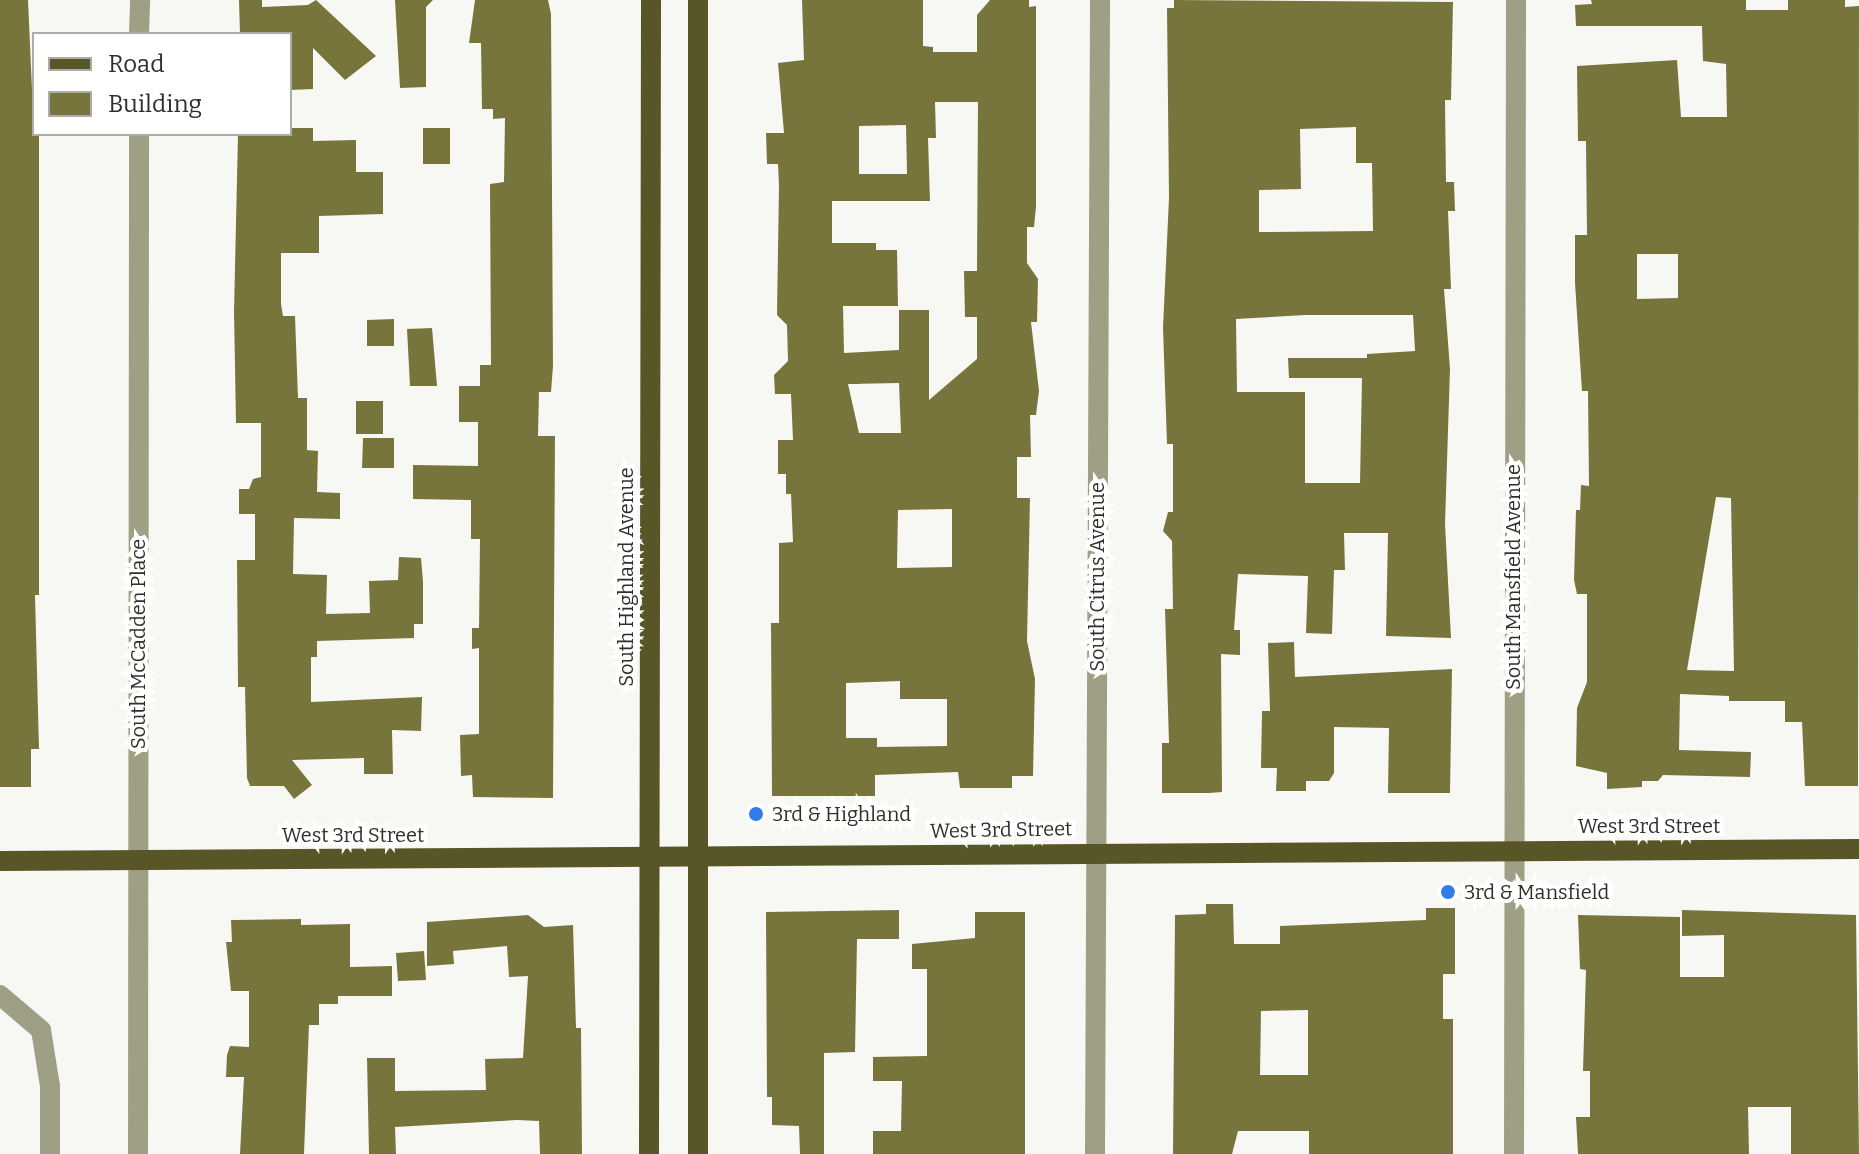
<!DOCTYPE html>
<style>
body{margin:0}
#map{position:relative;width:1859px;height:1154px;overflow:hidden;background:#f7f8f3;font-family:Bitter,serif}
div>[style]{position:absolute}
.building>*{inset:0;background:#77753b}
.minor>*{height:20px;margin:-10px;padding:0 10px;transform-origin:10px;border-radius:10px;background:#9f9f85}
.major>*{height:20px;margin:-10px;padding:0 10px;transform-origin:10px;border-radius:10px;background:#585626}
.dots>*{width:22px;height:22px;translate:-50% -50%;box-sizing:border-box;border:4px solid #fffffe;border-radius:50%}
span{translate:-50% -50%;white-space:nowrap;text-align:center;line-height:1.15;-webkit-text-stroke:8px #fffffe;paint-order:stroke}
.street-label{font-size:20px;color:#2f2f2d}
.poi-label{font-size:20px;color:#2f2f2d}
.left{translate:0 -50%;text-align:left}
.legend{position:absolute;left:32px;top:32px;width:260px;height:104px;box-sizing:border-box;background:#fffffe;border:2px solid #acacaa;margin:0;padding:10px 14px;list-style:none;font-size:24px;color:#2f2f2d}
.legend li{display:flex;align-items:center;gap:16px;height:40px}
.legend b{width:40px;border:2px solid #acacaa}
</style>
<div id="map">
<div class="building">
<div style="clip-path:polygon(0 0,28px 0,34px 134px,39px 134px,39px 595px,35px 595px,39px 749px,31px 749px,31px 787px,0 787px)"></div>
<div style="clip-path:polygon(239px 0,262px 0,262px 7px,308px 5px,316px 0,376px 56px,345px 80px,313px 48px,313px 89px,290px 90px,290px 34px,240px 34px)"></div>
<div style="clip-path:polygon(395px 0,433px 0,426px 7px,426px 87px,400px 88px)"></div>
<div style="clip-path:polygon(475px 0,548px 0,551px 14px,553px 366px,551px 392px,539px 392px,538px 436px,555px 436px,553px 798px,473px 797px,472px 775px,461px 776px,460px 735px,479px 734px,479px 648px,472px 649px,472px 628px,479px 628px,480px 539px,471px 539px,471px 500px,413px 499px,413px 465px,478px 466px,478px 422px,459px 422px,459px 386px,480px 386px,480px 365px,491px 365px,490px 184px,504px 182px,505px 118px,493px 119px,493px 109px,482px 109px,481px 43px,469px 43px)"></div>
<div style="clip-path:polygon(evenodd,802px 0,923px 0,923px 46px,933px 47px,933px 52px,977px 52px,977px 15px,990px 0,1029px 0,1029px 7px,1036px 6px,1036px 207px,1034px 227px,1027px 227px,1027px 263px,1038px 279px,1037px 322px,1031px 322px,1039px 391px,1036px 415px,1030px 415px,1031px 457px,1017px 457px,1017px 498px,1030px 498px,1027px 641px,1035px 679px,1033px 776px,1012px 776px,1012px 788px,960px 788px,958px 772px,875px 775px,875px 796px,772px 796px,771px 623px,779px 623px,779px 543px,793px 542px,791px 494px,786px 494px,786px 474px,778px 474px,778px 440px,793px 440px,791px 394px,775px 394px,774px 375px,788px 361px,787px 325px,777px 315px,779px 186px,778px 164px,767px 164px,766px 133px,784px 133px,778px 63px,804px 60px,802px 0,935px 102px,978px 102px,977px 271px,964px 271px,965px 317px,977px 317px,977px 359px,929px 400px,929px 310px,899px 310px,899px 350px,844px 353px,843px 306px,898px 306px,897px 250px,876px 250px,876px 243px,832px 243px,832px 201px,930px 201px,928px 138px,936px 138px,935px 102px,802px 0,906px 125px,907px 174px,859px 174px,859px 126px,906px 125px,802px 0,899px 383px,901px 433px,859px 433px,848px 384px,899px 383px,802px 0,952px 509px,952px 567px,897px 568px,898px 510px,952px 509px,802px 0,900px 681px,900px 699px,947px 699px,947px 746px,877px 747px,877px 738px,846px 738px,846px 683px,900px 681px)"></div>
<div style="clip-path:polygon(evenodd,1174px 0,1453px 2px,1451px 100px,1445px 100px,1446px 182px,1454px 182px,1455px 211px,1448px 211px,1451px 289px,1444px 289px,1450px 369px,1445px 524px,1451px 638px,1386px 636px,1388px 533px,1344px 533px,1345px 570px,1334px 570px,1332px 634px,1306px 633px,1308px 576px,1238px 574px,1234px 630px,1240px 630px,1240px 655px,1221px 654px,1222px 792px,1209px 793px,1162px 793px,1162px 743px,1169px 743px,1165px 609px,1173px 609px,1172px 541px,1163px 531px,1168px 512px,1173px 512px,1173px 444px,1167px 444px,1163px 328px,1169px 198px,1167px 8px,1174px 8px,1174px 0,1356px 127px,1356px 163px,1372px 163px,1373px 231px,1259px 232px,1259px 190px,1301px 189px,1300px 129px,1356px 127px,1174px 0,1305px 315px,1413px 315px,1415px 351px,1367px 354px,1367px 358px,1288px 358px,1289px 378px,1362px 378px,1360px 483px,1305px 483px,1305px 392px,1237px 392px,1236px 319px,1305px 315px)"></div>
<div style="clip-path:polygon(evenodd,1591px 0,1746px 0,1746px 10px,1788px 10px,1788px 0,1845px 0,1845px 7px,1859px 6px,1858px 786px,1805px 786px,1802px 722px,1785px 722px,1785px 701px,1729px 701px,1729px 696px,1680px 694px,1679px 750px,1751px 752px,1750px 777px,1663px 775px,1658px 781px,1642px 781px,1642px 787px,1607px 789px,1607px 773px,1576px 766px,1577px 708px,1587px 682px,1587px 594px,1577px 594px,1574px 580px,1576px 510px,1580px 510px,1581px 485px,1589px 486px,1588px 391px,1582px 391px,1575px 283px,1575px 235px,1587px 235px,1586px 141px,1578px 141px,1577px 66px,1677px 60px,1681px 117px,1727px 117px,1726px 64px,1703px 61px,1702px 26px,1576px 26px,1575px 5px,1592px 4px,1591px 0,1637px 254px,1678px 254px,1678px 298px,1637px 299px,1637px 254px,1591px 0,1716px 497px,1731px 498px,1734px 671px,1687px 670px,1716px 497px)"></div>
<div style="clip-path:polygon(290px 128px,313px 128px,313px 141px,356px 140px,356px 172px,383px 172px,383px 214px,319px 216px,319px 253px,281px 253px,281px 304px,283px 316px,295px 316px,298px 398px,307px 398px,307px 450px,318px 451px,317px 492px,340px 493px,340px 519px,294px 518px,293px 574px,327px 575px,326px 614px,370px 613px,369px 581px,398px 580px,399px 557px,421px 558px,423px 582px,423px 624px,414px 624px,414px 638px,317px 641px,317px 657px,311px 657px,311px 702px,422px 697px,421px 731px,392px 730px,393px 774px,364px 774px,364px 758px,292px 760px,312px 785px,294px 799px,284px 786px,250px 786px,247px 778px,245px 687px,238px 687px,237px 560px,255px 560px,255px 514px,239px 514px,239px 489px,249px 489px,253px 479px,261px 477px,261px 423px,236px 423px,234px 312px,238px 134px,290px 134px)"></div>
<div style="clip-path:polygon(423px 128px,450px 128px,450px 164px,423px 164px)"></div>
<div style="clip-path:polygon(394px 319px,394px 346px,367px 346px,367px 320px)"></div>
<div style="clip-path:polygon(432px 328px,437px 386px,410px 386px,407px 329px)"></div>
<div style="clip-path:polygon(356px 401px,383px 401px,383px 434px,356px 434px)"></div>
<div style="clip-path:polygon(363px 438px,394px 438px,394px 468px,362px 468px)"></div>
<div style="clip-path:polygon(1294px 642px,1295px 677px,1452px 669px,1450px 793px,1388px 793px,1389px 728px,1334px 727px,1334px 773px,1329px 781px,1306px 781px,1306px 791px,1276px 791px,1277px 768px,1261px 768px,1262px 711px,1270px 711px,1268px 643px)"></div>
<div style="clip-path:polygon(evenodd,1206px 904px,1233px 904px,1234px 944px,1280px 944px,1280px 926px,1426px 920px,1426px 908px,1455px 908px,1455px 974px,1443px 974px,1443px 1019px,1453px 1019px,1453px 1154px,1309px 1154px,1309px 1131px,1238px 1131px,1232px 1154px,1173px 1154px,1175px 915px,1206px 914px,1206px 904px,1308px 1010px,1308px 1075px,1260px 1075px,1261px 1011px,1308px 1010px)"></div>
<div style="clip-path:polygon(899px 910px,899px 939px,857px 939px,855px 1052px,824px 1053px,824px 1154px,800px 1154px,799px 1126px,772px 1125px,772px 1097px,767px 1097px,766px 912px)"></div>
<div style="clip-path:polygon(1682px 910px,1856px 915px,1859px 1154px,1791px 1154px,1791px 1107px,1748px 1107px,1749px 1154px,1578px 1154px,1576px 1117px,1590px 1117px,1590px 1071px,1583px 1071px,1586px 970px,1580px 969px,1578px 915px,1680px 917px,1680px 977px,1724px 977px,1724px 935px,1682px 936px)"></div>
<div style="clip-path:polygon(975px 912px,1025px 912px,1025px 1154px,873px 1154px,873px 1131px,901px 1131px,902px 1081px,873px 1081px,873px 1057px,927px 1056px,927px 969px,912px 969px,912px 944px,975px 938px)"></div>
<div style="clip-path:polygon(528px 915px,544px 927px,573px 925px,576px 1028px,581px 1028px,582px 1154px,540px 1154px,539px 1121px,517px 1120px,395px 1127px,396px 1154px,369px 1154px,367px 1058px,395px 1058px,395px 1091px,486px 1090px,485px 1059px,523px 1058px,528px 976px,509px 977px,507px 946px,453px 951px,454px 964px,427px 966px,427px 922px)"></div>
<div style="clip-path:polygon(301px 919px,301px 925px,350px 924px,350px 967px,392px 966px,392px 996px,338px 996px,338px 1004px,319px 1004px,319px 1025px,309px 1025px,304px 1154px,240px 1154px,244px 1077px,226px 1077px,227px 1055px,230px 1046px,249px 1047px,249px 991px,231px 991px,226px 942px,232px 942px,231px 920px)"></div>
<div style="clip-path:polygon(424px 951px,426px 980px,398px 981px,396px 953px)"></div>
</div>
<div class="minor">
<div style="left:139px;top:34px;width:34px;rotate:-88deg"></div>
<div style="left:0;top:995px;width:54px;rotate:40.5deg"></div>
<div style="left:41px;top:1030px;width:57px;rotate:80.9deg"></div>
<div style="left:50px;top:1086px;width:68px;rotate:90deg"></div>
<div style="left:138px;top:1154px;width:1020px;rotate:-89.94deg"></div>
<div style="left:1095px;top:1154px;width:1154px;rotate:-89.75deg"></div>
<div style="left:1514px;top:1154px;width:1154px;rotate:-89.9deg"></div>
</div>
<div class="major">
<div style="left:698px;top:0;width:1154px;rotate:90deg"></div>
<div style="left:0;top:861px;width:1859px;rotate:-0.37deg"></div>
<div style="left:649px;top:1154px;width:1154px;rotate:-89.9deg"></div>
</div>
<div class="dots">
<div style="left:756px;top:814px;background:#2e7de8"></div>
<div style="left:1448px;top:892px;background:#2e7de8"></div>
</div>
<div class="street-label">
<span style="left:626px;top:577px;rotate:-90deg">South Highland Avenue</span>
<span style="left:1097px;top:577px;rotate:-90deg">South Citrus Avenue</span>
<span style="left:1513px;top:577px;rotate:-90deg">South Mansfield Avenue</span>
<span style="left:138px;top:644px;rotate:-90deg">South McCadden Place</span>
<span style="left:1649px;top:826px">West 3rd Street</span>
<span style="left:1001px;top:830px;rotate:-1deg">West 3rd Street</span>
<span style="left:353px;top:835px">West 3rd Street</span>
</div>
<div class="poi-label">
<span class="left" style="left:772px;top:814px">3rd &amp; Highland</span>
<span class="left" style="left:1464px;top:892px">3rd &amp; Mansfield</span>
</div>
<ul class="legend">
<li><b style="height:10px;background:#585626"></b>Road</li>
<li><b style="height:22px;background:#77753b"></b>Building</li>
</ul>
</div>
